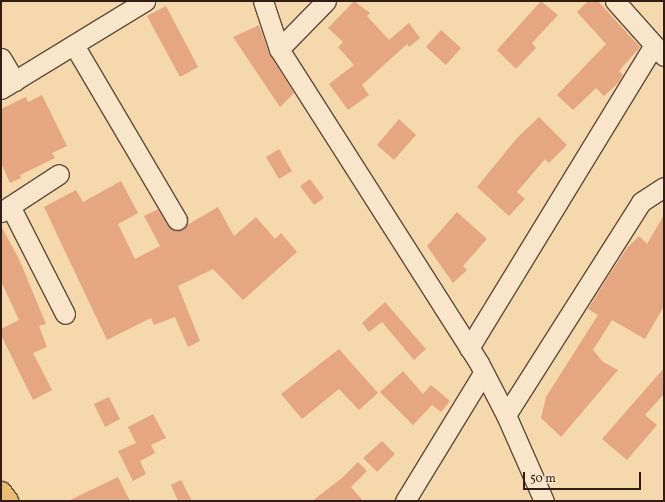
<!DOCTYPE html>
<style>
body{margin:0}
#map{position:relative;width:665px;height:502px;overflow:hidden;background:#f6d8ad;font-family:Vollkorn,serif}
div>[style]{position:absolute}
.building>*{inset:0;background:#e4a782}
.roads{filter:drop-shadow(1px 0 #624c3a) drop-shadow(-1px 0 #624c3a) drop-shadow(0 1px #624c3a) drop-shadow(0 -1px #624c3a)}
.minor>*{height:19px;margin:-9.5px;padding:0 9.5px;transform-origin:9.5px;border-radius:9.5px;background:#f9e6ca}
.major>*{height:22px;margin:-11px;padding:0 11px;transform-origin:11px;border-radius:11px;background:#ebbc76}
span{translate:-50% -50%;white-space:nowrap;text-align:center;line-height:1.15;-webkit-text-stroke:3px #f9e6ca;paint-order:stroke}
.frame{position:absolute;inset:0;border:2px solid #311d13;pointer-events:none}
.scale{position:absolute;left:523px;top:472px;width:118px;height:18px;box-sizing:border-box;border:2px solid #311d13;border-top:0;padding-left:5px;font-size:12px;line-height:14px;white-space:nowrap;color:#311d13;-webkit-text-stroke:3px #f9e6ca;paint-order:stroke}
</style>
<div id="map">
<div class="building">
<div style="clip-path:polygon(354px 1px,370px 13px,367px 16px,389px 40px,409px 23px,420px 38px,409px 47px,407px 44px,362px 85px,369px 95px,348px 110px,329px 84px,354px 65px,338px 47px,343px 42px,328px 28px)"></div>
<div style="clip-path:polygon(541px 1px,558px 15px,532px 43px,536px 48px,516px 69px,497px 50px)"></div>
<div style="clip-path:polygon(588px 1px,598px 1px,640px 47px,619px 71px,623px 75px,618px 83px,604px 96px,596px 88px,573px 110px,557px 95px,606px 44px,577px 12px)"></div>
<div style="clip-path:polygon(166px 6px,198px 67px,180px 77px,147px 16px)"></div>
<div style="clip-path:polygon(259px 25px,270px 55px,294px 93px,280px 107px,233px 37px)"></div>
<div style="clip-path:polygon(441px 30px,461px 48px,446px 65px,426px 47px)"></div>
<div style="clip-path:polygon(42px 95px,67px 146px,52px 153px,55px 158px,20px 175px,21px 178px,10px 183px,1px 163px,1px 109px,26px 97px,28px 102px)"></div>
<div style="clip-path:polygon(539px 117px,567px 145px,549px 163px,545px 159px,517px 192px,525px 199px,509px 216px,477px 187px,517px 138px)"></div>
<div style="clip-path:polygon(399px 119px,416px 135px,394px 160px,377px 145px)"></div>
<div style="clip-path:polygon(279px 149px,292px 171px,279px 179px,266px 157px)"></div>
<div style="clip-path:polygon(310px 179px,324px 198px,314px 205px,300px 186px)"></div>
<div style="clip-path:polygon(121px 181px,138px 213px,118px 224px,135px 259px,160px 246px,144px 216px,158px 209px,168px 226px,177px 231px,218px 207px,234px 236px,256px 217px,275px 239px,281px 233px,297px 252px,243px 300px,213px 269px,178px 286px,200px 341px,188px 347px,175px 317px,154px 325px,151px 318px,107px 340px,44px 207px,76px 190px,83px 202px)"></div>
<div style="clip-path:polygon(457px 212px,487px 239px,463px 266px,467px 270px,453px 283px,427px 246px)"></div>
<div style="clip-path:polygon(664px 215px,664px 306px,645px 339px,612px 320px,593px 350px,603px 362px,618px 370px,561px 437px,541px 418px,546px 397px,598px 315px,588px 309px,606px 280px,627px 248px,639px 236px,647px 244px)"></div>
<div style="clip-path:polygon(1px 226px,19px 259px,46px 324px,39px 326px,47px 347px,33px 353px,52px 390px,33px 400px,1px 335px,1px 329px,19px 320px,1px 281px)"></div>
<div style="clip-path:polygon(385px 302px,426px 349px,414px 360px,382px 322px,369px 332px,362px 323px)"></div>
<div style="clip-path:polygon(339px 349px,378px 393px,359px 410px,339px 389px,302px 419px,281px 394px)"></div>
<div style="clip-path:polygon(664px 368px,664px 394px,645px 415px,657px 425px,627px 460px,602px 439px)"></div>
<div style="clip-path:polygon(403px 371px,423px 394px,431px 385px,450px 401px,441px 412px,432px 405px,413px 425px,380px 392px)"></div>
<div style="clip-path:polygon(109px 397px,120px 419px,105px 427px,94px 404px)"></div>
<div style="clip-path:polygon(153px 414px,166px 438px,151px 445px,155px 453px,140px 461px,146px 474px,133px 481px,118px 451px,136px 443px,128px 427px)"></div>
<div style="clip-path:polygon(382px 441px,395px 454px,377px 472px,363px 458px)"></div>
<div style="clip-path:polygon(358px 462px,367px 471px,351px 487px,363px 501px,312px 501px,342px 478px)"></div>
<div style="clip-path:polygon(118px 477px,130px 501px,68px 501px)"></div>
<div style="clip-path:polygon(181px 480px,192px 501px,178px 501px,171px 485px)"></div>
</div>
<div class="roads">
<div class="minor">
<div style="left:263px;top:1px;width:51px;rotate:71.6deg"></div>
<div style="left:279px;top:49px;width:372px;rotate:57.5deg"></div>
<div style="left:479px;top:363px;width:59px;rotate:62.6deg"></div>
<div style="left:506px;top:415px;width:94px;rotate:66.2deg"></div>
<div style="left:615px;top:1px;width:74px;rotate:48.3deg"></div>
<div style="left:74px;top:45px;width:203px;rotate:59.5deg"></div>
<div style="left:279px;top:49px;width:67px;rotate:-45.6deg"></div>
<div style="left:1px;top:58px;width:27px;rotate:59deg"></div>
<div style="left:1px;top:89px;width:169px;rotate:-31.4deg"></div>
<div style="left:10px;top:206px;width:121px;rotate:63deg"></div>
<div style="left:1px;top:212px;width:69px;rotate:-33.2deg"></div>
<div style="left:469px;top:348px;width:355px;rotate:-58.6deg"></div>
<div style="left:506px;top:415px;width:252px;rotate:-57.6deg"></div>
<div style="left:641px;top:202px;width:27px;rotate:-33deg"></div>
<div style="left:405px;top:501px;width:150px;rotate:-58.6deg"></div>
</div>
<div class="major">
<div style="left:1px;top:493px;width:10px;rotate:53deg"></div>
</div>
</div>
<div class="frame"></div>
<div class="scale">50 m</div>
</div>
